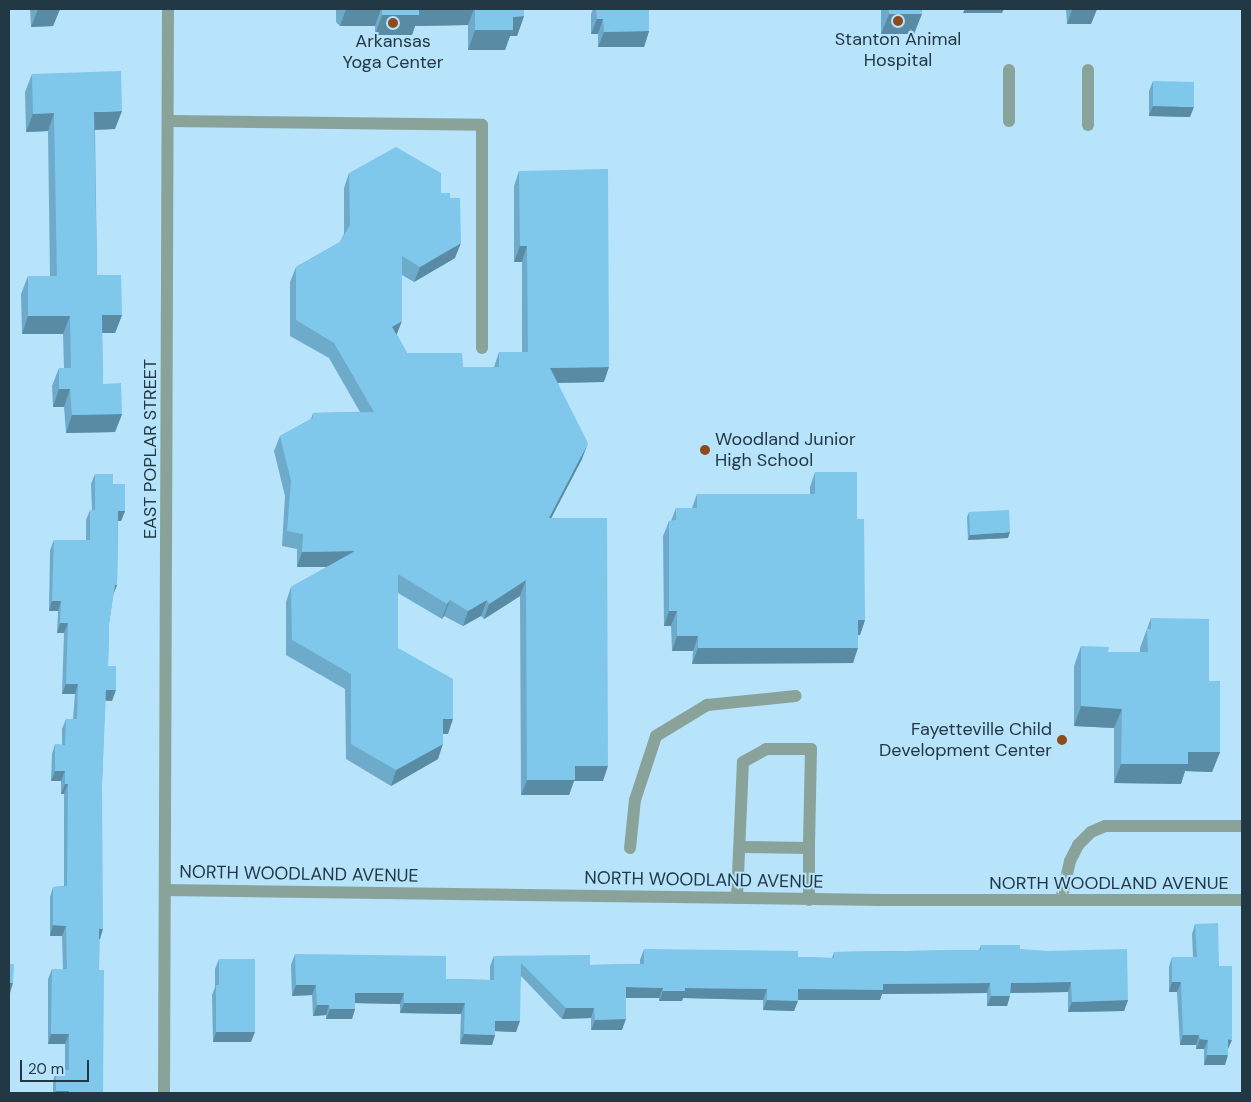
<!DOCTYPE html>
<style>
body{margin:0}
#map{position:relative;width:1251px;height:1102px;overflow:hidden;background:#b7e3fb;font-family:"DM Sans",sans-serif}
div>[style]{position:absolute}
.service>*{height:12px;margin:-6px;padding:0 6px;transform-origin:6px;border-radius:6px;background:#89a39a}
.minor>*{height:12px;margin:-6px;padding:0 6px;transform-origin:6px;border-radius:6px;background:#89a39a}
.wall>*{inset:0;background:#6eabcb}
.shaded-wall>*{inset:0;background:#5a8ba5}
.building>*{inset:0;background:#80c7ec}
.dots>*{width:14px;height:14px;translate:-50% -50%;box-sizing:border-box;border:2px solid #b7e3fb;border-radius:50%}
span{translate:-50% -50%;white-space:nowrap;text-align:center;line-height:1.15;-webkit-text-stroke:4px #b7e3fb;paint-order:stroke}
.poi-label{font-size:18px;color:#223844}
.left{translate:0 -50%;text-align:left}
.right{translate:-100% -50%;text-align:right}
.street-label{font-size:18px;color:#223844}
.frame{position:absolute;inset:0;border:10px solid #223844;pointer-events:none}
.scale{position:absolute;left:20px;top:1060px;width:69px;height:22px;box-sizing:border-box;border:2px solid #223844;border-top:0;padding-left:6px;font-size:15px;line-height:18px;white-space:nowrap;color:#223844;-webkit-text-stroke:4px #b7e3fb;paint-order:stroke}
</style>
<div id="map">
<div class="service">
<div style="left:1088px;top:70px;width:55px;rotate:90deg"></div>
<div style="left:168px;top:121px;width:314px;rotate:0.7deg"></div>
<div style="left:482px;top:125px;width:223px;rotate:90deg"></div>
<div style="left:1009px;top:121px;width:51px;rotate:-90deg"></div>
<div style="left:630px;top:848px;width:48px;rotate:-84.1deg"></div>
<div style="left:635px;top:800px;width:67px;rotate:-71.8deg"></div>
<div style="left:656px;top:736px;width:60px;rotate:-31.3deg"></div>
<div style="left:707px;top:705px;width:89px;rotate:-5.8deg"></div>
<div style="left:809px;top:848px;width:52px;rotate:90deg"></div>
<div style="left:737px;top:898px;width:136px;rotate:-87.5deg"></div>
<div style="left:743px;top:762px;width:26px;rotate:-29deg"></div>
<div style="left:766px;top:749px;width:45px"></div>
<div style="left:811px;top:749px;width:99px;rotate:91.2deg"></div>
<div style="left:809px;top:848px;width:69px;rotate:-179.2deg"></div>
<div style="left:1061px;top:900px;width:40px;rotate:-77deg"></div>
<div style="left:1070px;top:861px;width:18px;rotate:-63deg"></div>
<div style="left:1078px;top:845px;width:18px;rotate:-45deg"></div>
<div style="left:1091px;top:832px;width:15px;rotate:-23deg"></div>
<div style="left:1105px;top:826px;width:137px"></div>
</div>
<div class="minor">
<div style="left:165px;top:890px;width:716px;rotate:0.8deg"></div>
<div style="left:881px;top:900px;width:361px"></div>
<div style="left:164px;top:1093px;width:1084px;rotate:-89.79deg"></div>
</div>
<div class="wall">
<div style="clip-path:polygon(30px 9px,60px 9px,53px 26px,31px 27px)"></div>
<div style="clip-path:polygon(336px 9px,524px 9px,524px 16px,517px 36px,510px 36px,505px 50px,468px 50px,468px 25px,415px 26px,412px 35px,375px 35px,375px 26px,340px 26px,336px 22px)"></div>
<div style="clip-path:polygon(593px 9px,649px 9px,649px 31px,644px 47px,598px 47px,598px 34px,591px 34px,591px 14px)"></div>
<div style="clip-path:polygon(881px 9px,922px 9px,914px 34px,881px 34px)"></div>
<div style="clip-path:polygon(1066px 9px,1097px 9px,1091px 24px,1067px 24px)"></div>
<div style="clip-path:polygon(32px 74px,115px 129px,95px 130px,97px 275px,122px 315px,115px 333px,102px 333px,103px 384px,122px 414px,115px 432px,66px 433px,64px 407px,53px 407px,52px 386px,59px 368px,64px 368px,63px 334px,22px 334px,21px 294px,28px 276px,50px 276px,48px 131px,26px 132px,25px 92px)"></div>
<div style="clip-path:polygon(1153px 81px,1190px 117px,1149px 116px,1149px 91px)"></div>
<div style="clip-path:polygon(519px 171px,604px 382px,558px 383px,582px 459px,551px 518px,603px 781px,574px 781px,569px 795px,521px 795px,520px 596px,484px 619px,481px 616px,463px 626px,444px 616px,442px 619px,398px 593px,398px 648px,448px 734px,443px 734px,438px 759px,391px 786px,346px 759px,345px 689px,286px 655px,286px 602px,291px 587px,327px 567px,297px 567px,297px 549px,282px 546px,285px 496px,274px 451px,280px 436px,311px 419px,313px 413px,360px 412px,329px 358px,290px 336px,290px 282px,296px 267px,340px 242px,344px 234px,344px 188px,349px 173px,441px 193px,450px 198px,455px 258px,414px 282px,402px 275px,397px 335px,407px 353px,463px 367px,494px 367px,499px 352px,522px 352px,522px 262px,514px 262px,514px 186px)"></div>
<div style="clip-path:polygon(815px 472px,857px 519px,865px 620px,860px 635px,858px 635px,853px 663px,692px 664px,693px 651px,672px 651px,671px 626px,664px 626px,663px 536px,669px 521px,671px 521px,676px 508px,692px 508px,697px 494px,810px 494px,810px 487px)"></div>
<div style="clip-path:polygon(95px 474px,113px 484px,125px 511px,121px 521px,118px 521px,117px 585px,113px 595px,109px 624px,108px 666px,112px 701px,105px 701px,102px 784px,99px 970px,103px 1093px,53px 1093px,53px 1081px,56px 1070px,65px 1070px,65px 1044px,48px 1044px,48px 979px,52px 969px,63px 969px,62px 936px,50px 936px,50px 897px,53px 887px,64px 886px,64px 794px,61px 794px,61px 781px,51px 781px,52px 754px,55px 744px,62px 745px,62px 729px,66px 719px,73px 719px,75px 694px,62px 694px,64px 633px,57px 633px,58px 611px,49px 611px,50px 550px,54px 540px,86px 540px,86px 520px,90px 510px,92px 510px,91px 484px)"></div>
<div style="clip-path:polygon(969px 512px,1008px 538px,968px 540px,967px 517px)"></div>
<div style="clip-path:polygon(1151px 618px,1209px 681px,1220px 752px,1212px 772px,1185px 771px,1181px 784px,1114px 783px,1114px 728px,1074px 726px,1074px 666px,1081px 646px,1108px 652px,1140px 652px,1140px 648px)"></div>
<div style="clip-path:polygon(1195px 924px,1219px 966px,1228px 1049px,1225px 1065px,1204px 1065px,1204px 1049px,1196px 1049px,1196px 1045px,1180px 1045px,1177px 992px,1169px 992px,1169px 967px,1172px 957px,1193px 957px,1192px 934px)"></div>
<div style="clip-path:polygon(981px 945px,1020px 949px,1128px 1000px,1124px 1011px,1068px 1012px,1068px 992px,1010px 993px,1007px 1006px,987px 1006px,987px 993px,882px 994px,880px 1000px,798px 1000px,794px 1011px,763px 1010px,763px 1000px,683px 998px,682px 1001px,659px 1001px,659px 998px,626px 998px,622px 1030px,591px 1030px,591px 1018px,562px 1019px,521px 976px,516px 1032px,495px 1031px,495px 1035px,492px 1045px,460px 1044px,461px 1014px,400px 1013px,400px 1004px,355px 1003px,355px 1009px,352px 1019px,326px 1019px,326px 1015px,313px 1016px,312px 995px,292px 996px,291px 965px,295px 954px,446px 979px,490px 980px,490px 966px,494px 956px,590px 965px,640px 964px,640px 960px,644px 949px,798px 957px,832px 958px,834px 952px,979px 950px)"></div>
<div style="clip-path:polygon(219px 959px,251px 1042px,213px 1042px,212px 995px,215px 987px,215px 969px)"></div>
</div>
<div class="shaded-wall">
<div style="clip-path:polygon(38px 9px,60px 9px,53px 26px,31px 27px)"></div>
<div style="clip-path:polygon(346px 9px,381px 9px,375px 26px,340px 26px)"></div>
<div style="clip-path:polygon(418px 9px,474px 9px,468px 25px,415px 26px,412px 35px,375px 35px,382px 15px)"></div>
<div style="clip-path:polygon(754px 9px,809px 9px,809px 10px)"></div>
<div style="clip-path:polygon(965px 9px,1004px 9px,1002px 13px,963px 13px)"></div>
<div style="clip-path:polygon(1097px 9px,1091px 24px,1067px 24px,1072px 10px)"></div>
<div style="clip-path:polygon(889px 14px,922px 14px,914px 34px,881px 34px)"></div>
<div style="clip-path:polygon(524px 16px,517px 36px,510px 36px,505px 50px,468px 50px,475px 30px,513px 17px)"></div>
<div style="clip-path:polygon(597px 19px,603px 19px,598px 34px,591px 34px)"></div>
<div style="clip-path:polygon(649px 31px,644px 47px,598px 47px,604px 32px)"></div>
<div style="clip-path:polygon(1153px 106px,1194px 107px,1190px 117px,1149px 116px)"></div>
<div style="clip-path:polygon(122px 111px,115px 129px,88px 130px,94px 112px)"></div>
<div style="clip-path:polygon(54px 113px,48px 131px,26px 132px,33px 114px)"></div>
<div style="clip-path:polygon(461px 243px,455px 258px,414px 282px,420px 267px)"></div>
<div style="clip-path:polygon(520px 246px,527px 246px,522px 262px,514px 262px)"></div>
<div style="clip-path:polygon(102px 315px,122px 315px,115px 333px,95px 333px)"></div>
<div style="clip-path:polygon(28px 316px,70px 316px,63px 334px,22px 334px)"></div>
<div style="clip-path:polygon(402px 321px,396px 336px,392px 327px)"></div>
<div style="clip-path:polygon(609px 367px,604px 382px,545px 383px,550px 368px)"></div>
<div style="clip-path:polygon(59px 389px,70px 389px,64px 407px,53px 407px)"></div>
<div style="clip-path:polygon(122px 414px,115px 432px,66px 433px,72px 415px)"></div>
<div style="clip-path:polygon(588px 443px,582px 459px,543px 534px,549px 518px)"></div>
<div style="clip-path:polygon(118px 511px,125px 511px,121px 521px,114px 521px)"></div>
<div style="clip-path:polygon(1010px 532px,1008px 538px,968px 540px,970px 535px)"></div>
<div style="clip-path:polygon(355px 551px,349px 567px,297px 567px,302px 552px)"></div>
<div style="clip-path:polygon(526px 580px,520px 596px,484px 619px,489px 604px)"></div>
<div style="clip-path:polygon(115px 585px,117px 585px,113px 595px,111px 595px)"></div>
<div style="clip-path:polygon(450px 600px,444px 616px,442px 619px,447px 604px)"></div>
<div style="clip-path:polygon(487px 600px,481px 616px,463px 626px,468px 611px)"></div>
<div style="clip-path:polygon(52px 601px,61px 601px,58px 611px,49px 611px)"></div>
<div style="clip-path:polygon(669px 611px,677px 611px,671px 626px,664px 626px)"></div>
<div style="clip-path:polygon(858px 620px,865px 620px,860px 635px,853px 636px)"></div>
<div style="clip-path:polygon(60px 623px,68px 623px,64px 633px,57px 633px)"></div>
<div style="clip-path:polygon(677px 636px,698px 636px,693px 651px,672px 651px)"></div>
<div style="clip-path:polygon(698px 648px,858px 648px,853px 663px,692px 664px)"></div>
<div style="clip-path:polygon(66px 684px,78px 684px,75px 694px,62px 694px)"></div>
<div style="clip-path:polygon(106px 690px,116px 690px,112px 701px,102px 700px)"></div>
<div style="clip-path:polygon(1081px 706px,1122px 709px,1114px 728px,1074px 726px)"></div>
<div style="clip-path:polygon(443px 719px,453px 719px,448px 734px,438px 734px)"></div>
<div style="clip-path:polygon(443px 744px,438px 759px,391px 786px,396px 770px)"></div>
<div style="clip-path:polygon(1188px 752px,1220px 752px,1212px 772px,1185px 771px,1181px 784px,1114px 783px,1121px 764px)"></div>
<div style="clip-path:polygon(575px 766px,608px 766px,603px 781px,574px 781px,569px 795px,521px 795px,527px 780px)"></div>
<div style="clip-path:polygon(55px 771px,65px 771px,61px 781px,51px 781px)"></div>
<div style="clip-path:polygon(65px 784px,68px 784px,64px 794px,61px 794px)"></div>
<div style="clip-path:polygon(53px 925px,66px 926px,62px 936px,50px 936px)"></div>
<div style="clip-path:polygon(99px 929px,103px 929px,100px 939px,95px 939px)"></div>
<div style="clip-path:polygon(1071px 982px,1068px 992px,1007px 993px,1011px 983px)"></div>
<div style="clip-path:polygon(1172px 982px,1181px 982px,1177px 992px,1169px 992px)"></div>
<div style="clip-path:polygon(9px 983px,13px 983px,10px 993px,9px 993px)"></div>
<div style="clip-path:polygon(990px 983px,987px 993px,882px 994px,880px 1000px,794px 1000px,798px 989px,883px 984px)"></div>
<div style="clip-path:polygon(296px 985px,316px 985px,312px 995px,292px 996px)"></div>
<div style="clip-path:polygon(626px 987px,663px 988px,659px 998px,622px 998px)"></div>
<div style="clip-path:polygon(685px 988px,767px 989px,763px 1000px,683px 998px,682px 1001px,659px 1001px,663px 991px)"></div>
<div style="clip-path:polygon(355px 993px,404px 993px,400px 1004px,351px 1003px)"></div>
<div style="clip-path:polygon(991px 996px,1010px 996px,1007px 1006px,987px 1006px)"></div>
<div style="clip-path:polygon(767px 1000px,798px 1001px,794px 1011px,763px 1010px)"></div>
<div style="clip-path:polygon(1128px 1000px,1124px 1011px,1068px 1012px,1072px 1002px)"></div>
<div style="clip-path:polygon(404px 1003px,465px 1003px,461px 1014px,400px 1013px)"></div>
<div style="clip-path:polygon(317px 1005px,329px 1005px,326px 1015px,313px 1016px)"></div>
<div style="clip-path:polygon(566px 1008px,594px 1008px,591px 1018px,562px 1019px)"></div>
<div style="clip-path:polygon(330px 1009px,355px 1009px,352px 1019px,326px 1019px)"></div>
<div style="clip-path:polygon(626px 1019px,622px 1030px,591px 1030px,595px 1020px)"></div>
<div style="clip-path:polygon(495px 1021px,520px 1021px,516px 1032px,492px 1031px)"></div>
<div style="clip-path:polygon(216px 1032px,255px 1032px,251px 1042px,213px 1042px)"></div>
<div style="clip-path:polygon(51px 1034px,69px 1034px,65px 1044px,48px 1044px)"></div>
<div style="clip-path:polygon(464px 1034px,495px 1035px,492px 1045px,460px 1044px)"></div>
<div style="clip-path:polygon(1183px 1035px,1199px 1035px,1196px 1045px,1180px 1045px)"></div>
<div style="clip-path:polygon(1200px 1039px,1208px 1040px,1204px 1049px,1196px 1049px)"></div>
<div style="clip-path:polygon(1228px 1039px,1232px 1040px,1228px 1049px)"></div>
<div style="clip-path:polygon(1207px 1055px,1228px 1055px,1225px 1065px,1204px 1065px)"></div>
<div style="clip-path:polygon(56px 1091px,69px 1091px,68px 1093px,56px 1093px)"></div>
</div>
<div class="building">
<div style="clip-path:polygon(382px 9px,419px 9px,419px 15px,382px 15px)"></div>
<div style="clip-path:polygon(475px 9px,524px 9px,524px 16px,513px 17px,513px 30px,475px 30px)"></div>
<div style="clip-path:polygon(596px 9px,649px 9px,649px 31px,604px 32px,603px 19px,597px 19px)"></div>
<div style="clip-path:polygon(889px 9px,922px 9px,922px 14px,889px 14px)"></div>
<div style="clip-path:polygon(1072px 9px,1097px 9px,1072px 10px)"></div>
<div style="clip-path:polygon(121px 71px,122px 111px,94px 112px,97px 275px,121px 275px,122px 315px,102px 315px,103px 384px,121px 383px,122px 414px,72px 415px,70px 389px,59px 389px,59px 368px,71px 368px,70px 316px,28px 316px,28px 276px,57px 276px,54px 113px,33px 114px,32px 74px)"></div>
<div style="clip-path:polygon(1153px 81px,1194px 82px,1194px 107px,1153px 106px)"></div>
<div style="clip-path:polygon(396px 147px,441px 173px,441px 193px,450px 193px,450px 198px,460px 198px,461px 243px,420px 267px,402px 256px,402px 321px,392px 327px,407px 353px,462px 353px,463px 367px,499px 367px,499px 352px,528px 352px,527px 246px,520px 246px,519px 171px,608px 169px,609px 367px,550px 368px,588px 443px,549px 518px,607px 518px,608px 766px,575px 766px,575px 780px,527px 780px,526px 580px,489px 604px,487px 600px,468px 611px,450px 600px,447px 604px,398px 574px,398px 648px,453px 679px,453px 719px,443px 719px,443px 744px,396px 770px,351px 744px,351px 674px,292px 640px,291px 587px,355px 551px,302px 552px,303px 534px,287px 531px,291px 481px,280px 436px,313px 418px,313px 413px,374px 412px,334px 343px,296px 320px,296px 267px,340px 242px,350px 225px,349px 173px)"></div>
<div style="clip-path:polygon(815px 472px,857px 472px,857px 519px,864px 519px,865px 620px,858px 620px,858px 648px,698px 648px,698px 636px,677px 636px,677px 611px,669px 611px,669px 521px,676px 520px,676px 508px,697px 508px,697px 494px,815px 494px)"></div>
<div style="clip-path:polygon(95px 474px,113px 474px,113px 484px,125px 484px,125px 511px,118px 511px,117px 585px,115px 585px,109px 624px,108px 666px,116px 666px,116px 690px,106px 690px,102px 784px,103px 929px,99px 929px,99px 970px,104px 970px,103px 1093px,69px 1093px,69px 1091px,56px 1091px,56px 1070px,69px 1070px,69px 1034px,51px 1034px,52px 969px,67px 969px,66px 926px,53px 925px,53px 887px,67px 886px,68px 784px,65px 784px,65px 771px,55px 771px,55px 744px,65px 745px,66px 719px,77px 719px,78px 684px,66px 684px,68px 623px,60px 623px,61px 601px,52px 601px,54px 540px,90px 540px,90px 510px,95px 510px)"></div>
<div style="clip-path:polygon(1009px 510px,1010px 532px,970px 535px,969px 512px)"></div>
<div style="clip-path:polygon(1151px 618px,1209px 619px,1209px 681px,1220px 681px,1220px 752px,1188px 752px,1188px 764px,1121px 764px,1122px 709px,1081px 706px,1081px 646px,1109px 647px,1108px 652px,1148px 652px,1147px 629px,1151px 629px)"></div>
<div style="clip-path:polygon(1218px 923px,1219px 966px,1232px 966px,1232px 1040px,1228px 1039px,1228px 1055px,1207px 1055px,1208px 1040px,1200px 1039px,1199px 1035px,1183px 1035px,1181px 982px,1172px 982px,1172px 957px,1197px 957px,1195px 924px)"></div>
<div style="clip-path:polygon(981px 945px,1020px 945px,1020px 949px,1048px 951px,1127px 949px,1128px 1000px,1072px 1002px,1071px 982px,1011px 983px,1010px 996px,991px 996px,990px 983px,883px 984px,883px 990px,798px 989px,798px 1001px,767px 1000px,767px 989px,685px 988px,685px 991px,663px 991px,663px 988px,626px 987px,626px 1019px,595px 1020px,594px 1008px,566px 1008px,521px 963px,520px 1021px,495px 1021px,495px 1035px,464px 1034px,465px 1003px,404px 1003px,404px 993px,355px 993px,355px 1009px,330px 1009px,329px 1005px,317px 1005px,316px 985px,296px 985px,295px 954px,446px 956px,446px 979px,494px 980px,494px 956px,590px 955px,590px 965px,644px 964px,644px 949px,798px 951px,798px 957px,834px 958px,834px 952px,981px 950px)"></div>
<div style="clip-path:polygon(219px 959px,255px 959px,255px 1032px,216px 1032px,216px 985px,219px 985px)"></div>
<div style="clip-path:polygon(9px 964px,14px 964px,13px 983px,9px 983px)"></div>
</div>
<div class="dots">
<div style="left:898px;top:21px;background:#8d4a1a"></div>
<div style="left:393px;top:23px;background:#8d4a1a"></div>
<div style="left:705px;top:450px;background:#8d4a1a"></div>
<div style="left:1062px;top:740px;background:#8d4a1a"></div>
</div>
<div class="poi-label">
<span style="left:898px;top:50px">Stanton Animal<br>Hospital</span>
<span style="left:393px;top:52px">Arkansas<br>Yoga Center</span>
<span class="left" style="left:715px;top:450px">Woodland Junior<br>High School</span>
<span class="right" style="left:1052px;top:740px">Fayetteville Child<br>Development Center</span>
</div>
<div class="street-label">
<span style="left:150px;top:449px;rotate:-90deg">EAST POPLAR STREET</span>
<span style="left:299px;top:874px;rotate:1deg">NORTH WOODLAND AVENUE</span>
<span style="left:704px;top:880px;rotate:1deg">NORTH WOODLAND AVENUE</span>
<span style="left:1109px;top:883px">NORTH WOODLAND AVENUE</span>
</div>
<div class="frame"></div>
<div class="scale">20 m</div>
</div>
